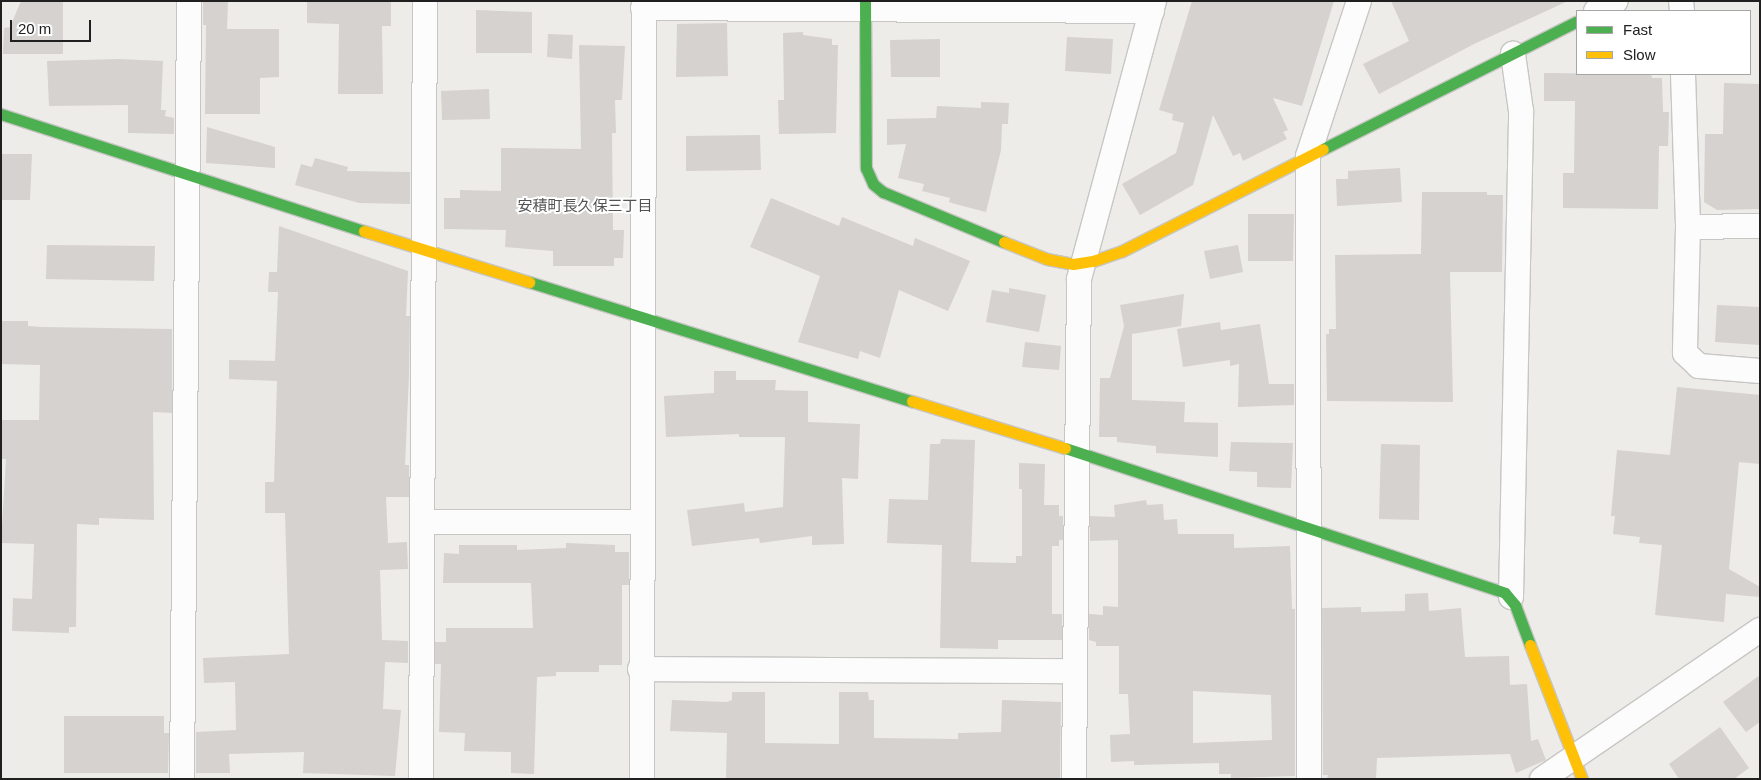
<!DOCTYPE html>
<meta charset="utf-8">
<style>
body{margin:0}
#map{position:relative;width:1761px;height:780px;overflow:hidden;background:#eeece8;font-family:Arial,"Noto Sans JP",sans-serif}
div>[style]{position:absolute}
.building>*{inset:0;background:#d5d2cf}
.roads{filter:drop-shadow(1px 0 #c7c6c4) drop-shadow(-1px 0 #c7c6c4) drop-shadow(0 1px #c7c6c4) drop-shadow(0 -1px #c7c6c4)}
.street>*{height:24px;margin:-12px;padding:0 12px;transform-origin:12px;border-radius:12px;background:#fcfcfc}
.fast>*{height:11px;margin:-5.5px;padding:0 5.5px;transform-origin:5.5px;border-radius:5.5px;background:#4caf50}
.slow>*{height:11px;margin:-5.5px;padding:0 5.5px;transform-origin:5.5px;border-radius:5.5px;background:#ffc107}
span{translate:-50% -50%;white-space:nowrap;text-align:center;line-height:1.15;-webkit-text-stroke:4px #fff;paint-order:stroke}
.neighbourhood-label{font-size:15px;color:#535353}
.frame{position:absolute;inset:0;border:2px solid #202020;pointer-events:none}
.legend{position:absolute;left:1576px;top:10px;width:175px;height:65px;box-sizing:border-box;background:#fff;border:1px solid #a6a6a6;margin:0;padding:6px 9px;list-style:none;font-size:15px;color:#202020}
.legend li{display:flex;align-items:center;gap:10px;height:25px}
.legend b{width:25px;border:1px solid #a6a6a6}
.scale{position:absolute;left:10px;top:20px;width:81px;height:22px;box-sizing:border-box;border:2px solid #202020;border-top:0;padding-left:6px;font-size:15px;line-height:18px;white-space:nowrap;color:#202020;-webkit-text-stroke:4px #fff;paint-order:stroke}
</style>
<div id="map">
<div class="building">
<div style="clip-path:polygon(21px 1px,63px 1px,63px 54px,3px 54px,4px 28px,10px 27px)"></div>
<div style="clip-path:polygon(203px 1px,228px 1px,227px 29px,279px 29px,279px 77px,260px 78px,260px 114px,205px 114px,206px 25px,203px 25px)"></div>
<div style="clip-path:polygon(307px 1px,391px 1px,391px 26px,382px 26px,383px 94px,338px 94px,339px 24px,307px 23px)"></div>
<div style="clip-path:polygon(1192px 1px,1334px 1px,1302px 106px,1273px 98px,1288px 130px,1283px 132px,1287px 139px,1243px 161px,1240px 153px,1233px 156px,1213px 115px,1193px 185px,1140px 215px,1122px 184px,1176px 153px,1184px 123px,1172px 120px,1173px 114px,1159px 110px)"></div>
<div style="clip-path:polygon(1391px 1px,1568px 1px,1474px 44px,1379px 94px,1363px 64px,1409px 41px)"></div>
<div style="clip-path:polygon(476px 10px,532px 12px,532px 53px,476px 53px)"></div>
<div style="clip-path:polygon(727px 23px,728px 76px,676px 77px,677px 24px)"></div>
<div style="clip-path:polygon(803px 32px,803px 35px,832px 39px,832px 45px,838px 45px,836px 133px,779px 134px,778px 100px,784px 100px,783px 33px)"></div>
<div style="clip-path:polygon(548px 34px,573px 35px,572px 59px,547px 57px)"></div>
<div style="clip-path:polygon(1067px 37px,1113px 39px,1111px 74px,1065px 71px)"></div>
<div style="clip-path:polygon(940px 39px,940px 77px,891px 77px,890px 40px)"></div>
<div style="clip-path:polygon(579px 45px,625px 46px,622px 100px,615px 100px,616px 133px,612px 133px,613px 230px,624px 230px,623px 258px,614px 258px,614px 266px,553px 266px,553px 251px,505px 247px,506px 230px,444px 229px,444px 198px,460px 198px,460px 190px,501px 191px,501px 148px,581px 149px)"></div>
<div style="clip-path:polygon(119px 59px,163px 61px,161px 110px,166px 110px,165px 116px,174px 118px,174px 134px,128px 133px,128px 105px,49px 106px,47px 61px)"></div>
<div style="clip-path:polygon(1544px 73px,1651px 74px,1652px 78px,1662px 78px,1663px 112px,1669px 112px,1668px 146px,1659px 146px,1658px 209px,1563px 208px,1563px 173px,1574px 173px,1575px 101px,1544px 101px)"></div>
<div style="clip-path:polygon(1724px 83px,1760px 84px,1760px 209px,1717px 210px,1704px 202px,1705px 134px,1723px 134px)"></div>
<div style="clip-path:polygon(489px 89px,490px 119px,442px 120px,441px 91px)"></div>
<div style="clip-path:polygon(981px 102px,1009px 103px,1008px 124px,1002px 124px,1001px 150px,986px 212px,955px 204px,949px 202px,950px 198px,922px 191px,924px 184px,898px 178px,906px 144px,887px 145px,887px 119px,936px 118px,937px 106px,981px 108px)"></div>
<div style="clip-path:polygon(207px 127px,275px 147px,275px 168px,206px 163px)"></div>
<div style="clip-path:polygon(760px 135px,761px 170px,686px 171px,686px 136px)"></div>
<div style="clip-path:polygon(1px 154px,32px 154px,30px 200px,1px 200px)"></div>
<div style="clip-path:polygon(315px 158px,348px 167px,347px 171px,410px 172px,410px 204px,359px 203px,295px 185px,301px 164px,312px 167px)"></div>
<div style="clip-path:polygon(1400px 168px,1402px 202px,1337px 206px,1336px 179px,1348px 179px,1348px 171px)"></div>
<div style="clip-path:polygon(1422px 192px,1487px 192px,1487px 195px,1503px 195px,1502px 272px,1450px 272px,1453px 402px,1327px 401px,1326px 334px,1329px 334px,1329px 329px,1336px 329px,1335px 255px,1421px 254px)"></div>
<div style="clip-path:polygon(771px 198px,839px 226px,842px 217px,913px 246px,915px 238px,970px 261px,948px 311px,899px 290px,880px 358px,860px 351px,858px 359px,798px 342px,820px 276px,750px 247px)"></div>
<div style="clip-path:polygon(1248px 214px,1294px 214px,1293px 261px,1248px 261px)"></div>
<div style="clip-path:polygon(279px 226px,408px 271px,406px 316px,410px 316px,409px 375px,405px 465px,409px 465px,409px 497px,386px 497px,388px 543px,407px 542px,408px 569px,380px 570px,382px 640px,408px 641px,408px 663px,385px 662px,383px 709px,401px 710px,395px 776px,303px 773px,304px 752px,229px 754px,230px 773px,196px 773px,196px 732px,236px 730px,235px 682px,204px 683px,203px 658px,289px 654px,285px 513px,265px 513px,265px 482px,274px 482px,277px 381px,229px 379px,229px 360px,275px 361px,278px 292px,268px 292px,269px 272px,277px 272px)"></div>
<div style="clip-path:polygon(47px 245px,155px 246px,154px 281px,46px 279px)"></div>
<div style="clip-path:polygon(1238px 245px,1243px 272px,1210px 279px,1204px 251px)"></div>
<div style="clip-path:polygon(1009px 288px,1046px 295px,1039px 332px,986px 322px,992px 290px,1009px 293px)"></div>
<div style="clip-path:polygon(1184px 294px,1181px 326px,1132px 334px,1132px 400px,1185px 402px,1184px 422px,1218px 423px,1218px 457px,1156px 453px,1156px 446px,1117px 442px,1117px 437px,1099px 437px,1100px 378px,1110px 378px,1124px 326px,1120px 305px)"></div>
<div style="clip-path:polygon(1717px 305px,1760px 307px,1760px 345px,1715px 342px)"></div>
<div style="clip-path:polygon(1px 321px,28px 321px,28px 326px,42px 327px,172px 329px,172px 413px,153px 412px,154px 520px,99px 518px,99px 525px,77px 524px,76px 627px,69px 627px,69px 633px,12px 631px,13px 598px,32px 599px,34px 544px,1px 543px,6px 459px,1px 459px,1px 420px,39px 420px,40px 365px,1px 364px)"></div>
<div style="clip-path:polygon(1220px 322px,1221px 330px,1260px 324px,1269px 384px,1294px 384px,1294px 405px,1238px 407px,1239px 364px,1230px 366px,1230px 360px,1183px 367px,1177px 329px)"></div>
<div style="clip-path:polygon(1025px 342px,1061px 346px,1059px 370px,1022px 367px)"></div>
<div style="clip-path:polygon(714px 371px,736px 371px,736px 380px,776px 380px,775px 390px,808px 391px,808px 422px,860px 424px,858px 479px,842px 478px,844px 544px,812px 545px,812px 536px,760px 543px,759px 538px,692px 546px,687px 510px,744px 503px,745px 512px,783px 507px,785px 437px,739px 437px,739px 434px,666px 437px,664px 396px,714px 393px)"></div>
<div style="clip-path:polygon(1677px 387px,1760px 395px,1760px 464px,1739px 462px,1729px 569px,1760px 587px,1760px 597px,1726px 594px,1724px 622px,1655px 615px,1662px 545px,1639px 543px,1640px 537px,1613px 534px,1615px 516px,1611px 516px,1617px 450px,1670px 455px)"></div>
<div style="clip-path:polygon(941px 439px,975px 440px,971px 562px,1016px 563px,1016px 556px,1022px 556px,1022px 489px,1019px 489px,1019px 463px,1045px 464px,1044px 505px,1059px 505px,1059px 516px,1063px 516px,1063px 540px,1059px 540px,1059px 546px,1052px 546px,1052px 614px,1062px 614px,1062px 640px,998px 640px,998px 649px,940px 648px,942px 545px,887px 543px,889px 499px,928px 500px,930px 444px,940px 444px)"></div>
<div style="clip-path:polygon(1231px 442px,1293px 443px,1291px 488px,1257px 487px,1257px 472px,1229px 471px)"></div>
<div style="clip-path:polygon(1381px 444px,1420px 445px,1419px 520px,1379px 519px)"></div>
<div style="clip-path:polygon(evenodd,1146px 500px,1147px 505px,1163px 504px,1164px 520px,1177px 519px,1178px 534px,1234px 534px,1234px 548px,1290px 546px,1292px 609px,1295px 609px,1295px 776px,1231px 778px,1231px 774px,1219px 774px,1219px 763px,1134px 765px,1134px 761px,1111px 762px,1110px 735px,1130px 734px,1128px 694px,1119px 694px,1119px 646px,1096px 646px,1096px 642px,1089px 640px,1089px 614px,1103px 615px,1103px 606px,1118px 607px,1118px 540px,1090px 541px,1090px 516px,1115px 517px,1114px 505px,1146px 500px,1193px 691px,1271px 695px,1272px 740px,1193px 743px,1193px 691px)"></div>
<div style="clip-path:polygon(566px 543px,615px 545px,615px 552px,629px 552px,629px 585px,622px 585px,622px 665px,599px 665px,599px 672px,556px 672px,556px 676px,537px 677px,534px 774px,511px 773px,511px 752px,464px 751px,465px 733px,439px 732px,441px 664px,435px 664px,435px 642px,446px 642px,446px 628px,533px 628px,531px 583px,443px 583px,444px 553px,459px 554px,459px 545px,517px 545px,517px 550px,566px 548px)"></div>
<div style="clip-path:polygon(1428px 593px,1429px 611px,1461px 608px,1465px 657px,1509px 656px,1510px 685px,1527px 684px,1531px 741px,1538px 739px,1546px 760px,1516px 773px,1510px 754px,1377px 758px,1376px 779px,1327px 779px,1328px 775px,1323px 775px,1322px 608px,1361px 607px,1361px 612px,1405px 611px,1405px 594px)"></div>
<div style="clip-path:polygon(1760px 675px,1760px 722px,1746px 732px,1723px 702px)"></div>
<div style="clip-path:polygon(732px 692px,765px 692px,765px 743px,839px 744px,839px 692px,868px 692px,869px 700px,874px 700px,874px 738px,958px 739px,958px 733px,1001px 732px,1002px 700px,1061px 702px,1060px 779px,726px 779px,727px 733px,670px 731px,672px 700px,727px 702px,732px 700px)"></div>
<div style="clip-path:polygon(64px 716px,164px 716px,164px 733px,169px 733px,168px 773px,64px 773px)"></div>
<div style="clip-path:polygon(1720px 727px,1749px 768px,1734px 779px,1679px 779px,1669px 764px)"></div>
</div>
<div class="roads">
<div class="street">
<div style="left:1681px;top:1px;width:10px;rotate:84deg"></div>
<div style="left:643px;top:8px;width:509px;rotate:0.34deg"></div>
<div style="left:1596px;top:11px;width:22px;rotate:-27deg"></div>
<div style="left:1683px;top:74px;width:153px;rotate:88.1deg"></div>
<div style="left:1688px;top:227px;width:126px;rotate:91.4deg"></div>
<div style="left:1685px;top:353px;width:19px;rotate:43deg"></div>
<div style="left:1699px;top:366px;width:61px;rotate:4.7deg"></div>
<div style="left:1688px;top:227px;width:72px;rotate:-0.8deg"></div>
<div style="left:423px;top:522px;width:219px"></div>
<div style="left:1511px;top:597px;width:486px;rotate:-88.8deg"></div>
<div style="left:1521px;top:111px;width:58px;rotate:-98deg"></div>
<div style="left:640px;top:669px;width:433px;rotate:0.3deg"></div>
<div style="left:182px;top:779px;width:778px;rotate:-89.48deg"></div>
<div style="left:421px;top:779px;width:778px;rotate:-89.71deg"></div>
<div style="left:642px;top:779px;width:778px;rotate:-89.85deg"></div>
<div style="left:1074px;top:779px;width:500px;rotate:-89.43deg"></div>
<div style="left:1079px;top:279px;width:288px;rotate:-74.9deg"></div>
<div style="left:1309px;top:779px;width:623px;rotate:-90.09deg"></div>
<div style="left:1308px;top:156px;width:163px;rotate:-71.8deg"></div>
<div style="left:1542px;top:779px;width:264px;rotate:-34.4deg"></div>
</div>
<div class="fast">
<div style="left:865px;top:1px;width:167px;rotate:89.7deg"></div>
<div style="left:866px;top:168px;width:17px;rotate:66deg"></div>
<div style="left:873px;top:184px;width:13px;rotate:39deg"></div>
<div style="left:883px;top:192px;width:131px;rotate:22.5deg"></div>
<div style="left:1px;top:114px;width:381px;rotate:17.9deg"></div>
<div style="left:1323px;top:149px;width:284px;rotate:-26.7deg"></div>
<div style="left:529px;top:282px;width:401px;rotate:17.3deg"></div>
<div style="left:1065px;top:448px;width:463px;rotate:18.2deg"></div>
<div style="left:1505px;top:593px;width:16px;rotate:50deg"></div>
<div style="left:1515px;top:605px;width:43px;rotate:69.4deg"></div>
</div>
<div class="slow">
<div style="left:364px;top:231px;width:173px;rotate:17.2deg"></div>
<div style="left:1004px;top:242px;width:46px;rotate:21.6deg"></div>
<div style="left:1047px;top:259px;width:26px;rotate:11deg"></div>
<div style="left:1073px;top:264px;width:20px;rotate:-9deg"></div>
<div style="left:1093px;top:261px;width:31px;rotate:-19deg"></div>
<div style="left:1122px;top:251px;width:225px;rotate:-26.9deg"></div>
<div style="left:912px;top:401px;width:160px;rotate:17.1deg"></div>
<div style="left:1530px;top:645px;width:144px;rotate:68.8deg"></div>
</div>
</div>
<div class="neighbourhood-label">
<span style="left:585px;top:206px">安積町長久保三丁目</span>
</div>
<div class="frame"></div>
<ul class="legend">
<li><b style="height:6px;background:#4caf50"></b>Fast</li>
<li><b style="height:6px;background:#ffc107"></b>Slow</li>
</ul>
<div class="scale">20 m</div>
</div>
